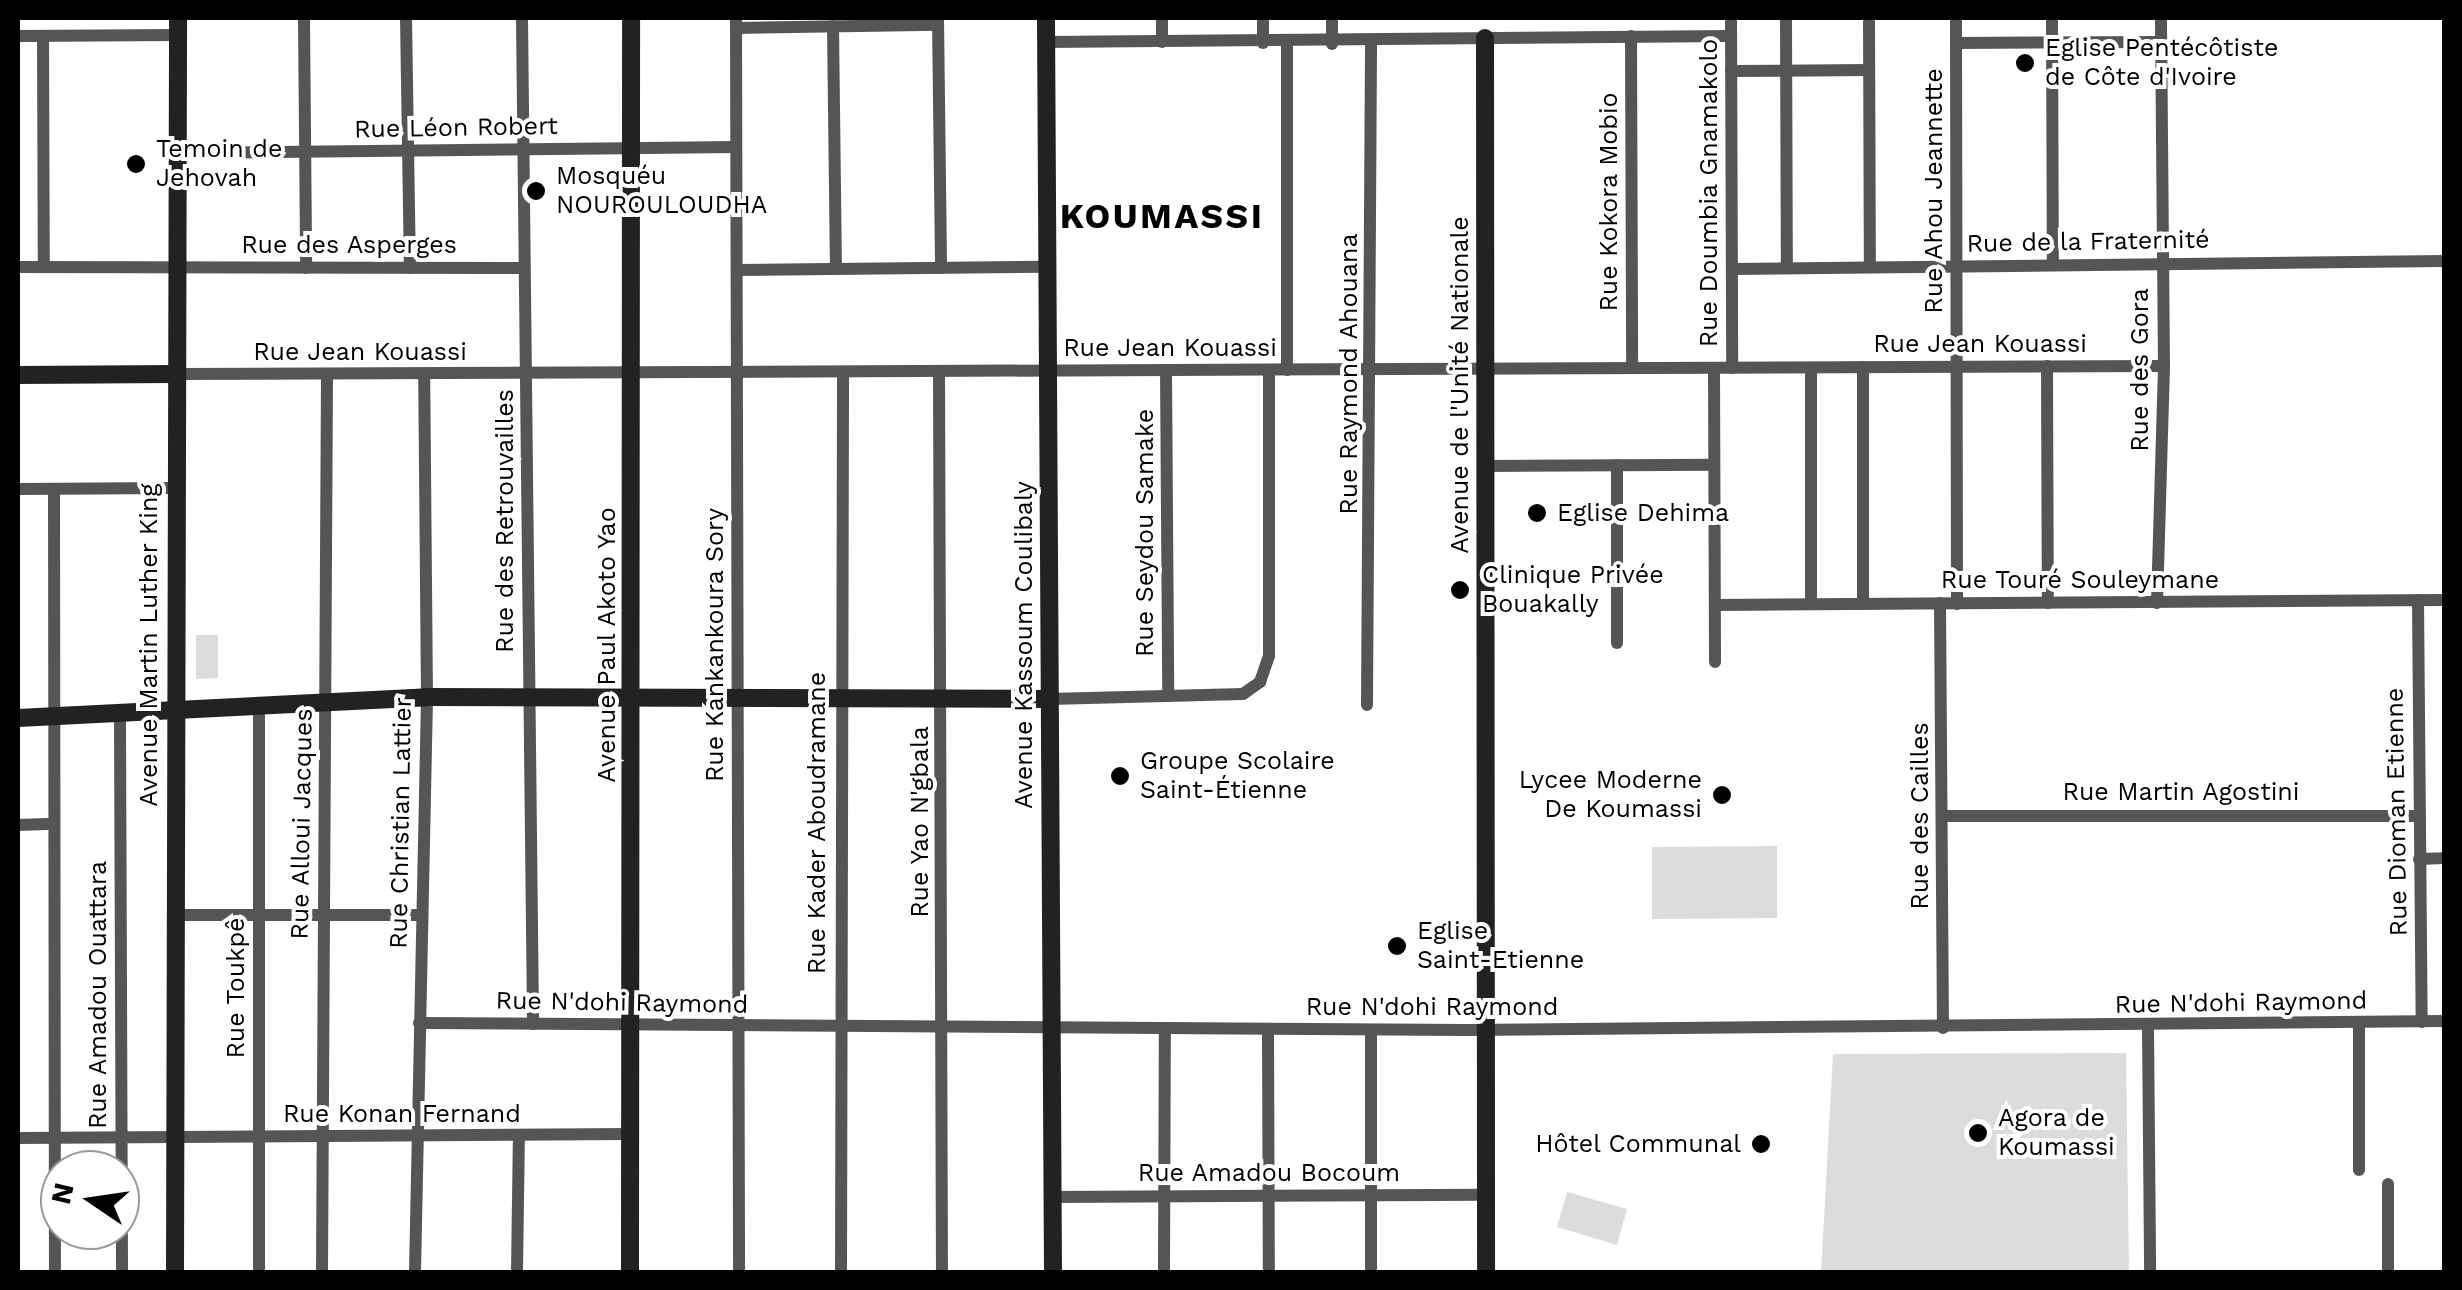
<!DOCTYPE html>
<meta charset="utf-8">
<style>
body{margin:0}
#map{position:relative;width:2462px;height:1290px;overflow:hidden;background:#fff;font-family:"Work Sans",sans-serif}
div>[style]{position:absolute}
.green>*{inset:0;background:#dcdcdc}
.street>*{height:12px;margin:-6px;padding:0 6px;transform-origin:6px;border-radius:6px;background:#555}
.secondary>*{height:18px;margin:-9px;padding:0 9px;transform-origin:9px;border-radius:9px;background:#222}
.dots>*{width:28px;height:28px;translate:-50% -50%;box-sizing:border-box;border:5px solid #fff;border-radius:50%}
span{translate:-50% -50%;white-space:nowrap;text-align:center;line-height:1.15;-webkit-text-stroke:8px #fff;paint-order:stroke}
.poi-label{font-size:25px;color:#000}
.left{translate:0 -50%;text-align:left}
.right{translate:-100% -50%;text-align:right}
.street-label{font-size:25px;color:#000}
.district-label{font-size:35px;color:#000;font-weight:700;letter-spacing:2.5px}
.frame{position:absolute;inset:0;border:20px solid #000;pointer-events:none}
.north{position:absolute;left:40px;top:1150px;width:100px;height:100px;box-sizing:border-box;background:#fff;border:2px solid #999;border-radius:50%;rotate:283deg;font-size:28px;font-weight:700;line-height:40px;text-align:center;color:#000}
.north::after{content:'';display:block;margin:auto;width:35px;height:45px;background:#000;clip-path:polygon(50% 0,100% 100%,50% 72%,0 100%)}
</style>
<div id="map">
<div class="green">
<div style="clip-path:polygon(196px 635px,218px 635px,218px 678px,196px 679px)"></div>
<div style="clip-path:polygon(1777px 846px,1777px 918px,1652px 919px,1652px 847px)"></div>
<div style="clip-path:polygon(2126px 1053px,2129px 1272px,1821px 1272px,1833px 1054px)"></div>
<div style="clip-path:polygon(1567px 1192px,1627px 1209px,1617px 1245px,1557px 1227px)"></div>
</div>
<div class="street">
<div style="left:304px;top:18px;width:250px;rotate:89.5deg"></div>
<div style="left:406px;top:18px;width:250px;rotate:89.1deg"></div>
<div style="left:522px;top:18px;width:1006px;rotate:89.37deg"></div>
<div style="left:736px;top:18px;width:1254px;rotate:89.86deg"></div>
<div style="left:938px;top:18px;width:250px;rotate:89.3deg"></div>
<div style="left:1263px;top:18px;width:25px;rotate:90deg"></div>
<div style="left:1332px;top:18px;width:26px;rotate:90deg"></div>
<div style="left:1731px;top:18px;width:350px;rotate:89.8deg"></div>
<div style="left:1786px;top:18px;width:250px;rotate:89.8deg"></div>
<div style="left:1869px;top:18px;width:249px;rotate:89.8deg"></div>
<div style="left:1956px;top:18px;width:586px;rotate:89.9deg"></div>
<div style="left:2052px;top:18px;width:247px;rotate:89.8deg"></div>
<div style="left:833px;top:26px;width:243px;rotate:89.3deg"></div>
<div style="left:736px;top:28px;width:202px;rotate:-0.9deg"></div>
<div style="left:18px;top:36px;width:159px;rotate:-0.4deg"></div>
<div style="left:43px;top:36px;width:231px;rotate:89.8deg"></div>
<div style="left:1631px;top:36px;width:332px;rotate:89.8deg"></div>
<div style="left:1046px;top:42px;width:685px;rotate:-0.5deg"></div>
<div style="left:1162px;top:42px;width:24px;rotate:-90deg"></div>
<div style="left:1956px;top:43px;width:206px;rotate:-0.3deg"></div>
<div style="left:1731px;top:71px;width:138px;rotate:-0.4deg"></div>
<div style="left:177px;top:153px;width:559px;rotate:-0.61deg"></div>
<div style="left:18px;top:267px;width:504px;rotate:0.11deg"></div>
<div style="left:1732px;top:269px;width:712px;rotate:-0.64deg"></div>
<div style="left:737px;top:270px;width:310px;rotate:-0.6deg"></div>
<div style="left:2047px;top:366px;width:237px;rotate:89.8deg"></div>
<div style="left:1863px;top:367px;width:237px;rotate:90deg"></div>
<div style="left:1714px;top:368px;width:294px;rotate:89.8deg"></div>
<div style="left:1811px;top:368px;width:236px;rotate:90deg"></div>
<div style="left:1287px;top:370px;width:327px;rotate:-90deg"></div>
<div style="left:1166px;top:371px;width:325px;rotate:89.6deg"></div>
<div style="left:939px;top:373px;width:899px;rotate:89.81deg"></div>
<div style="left:176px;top:374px;width:1988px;rotate:-0.23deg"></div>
<div style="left:1617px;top:465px;width:178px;rotate:90deg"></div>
<div style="left:1485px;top:466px;width:229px;rotate:-0.3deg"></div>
<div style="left:18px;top:489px;width:157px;rotate:-0.4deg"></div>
<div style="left:54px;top:489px;width:783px;rotate:89.93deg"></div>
<div style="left:2418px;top:600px;width:422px;rotate:89.5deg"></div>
<div style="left:1940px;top:603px;width:425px;rotate:89.6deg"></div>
<div style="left:2157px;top:603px;width:237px;rotate:-88.3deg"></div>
<div style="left:2164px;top:366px;width:348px;rotate:-90.5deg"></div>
<div style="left:1715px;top:605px;width:729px;rotate:-0.39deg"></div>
<div style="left:1049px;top:699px;width:194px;rotate:-1.5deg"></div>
<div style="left:1243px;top:694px;width:21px;rotate:-35deg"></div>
<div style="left:1260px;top:682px;width:28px;rotate:-71deg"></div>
<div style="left:1269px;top:656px;width:286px;rotate:-90deg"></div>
<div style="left:259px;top:703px;width:569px;rotate:90deg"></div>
<div style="left:1367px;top:705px;width:661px;rotate:-89.65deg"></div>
<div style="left:120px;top:717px;width:555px;rotate:89.79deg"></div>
<div style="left:1943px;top:816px;width:476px"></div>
<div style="left:18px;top:825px;width:36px;rotate:-2deg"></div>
<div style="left:2419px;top:859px;width:25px;rotate:-2deg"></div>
<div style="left:173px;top:915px;width:249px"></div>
<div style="left:419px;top:1023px;width:1046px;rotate:0.38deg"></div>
<div style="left:1465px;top:1030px;width:979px;rotate:-0.53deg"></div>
<div style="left:2359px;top:1023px;width:147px;rotate:90deg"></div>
<div style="left:2148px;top:1028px;width:244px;rotate:89.5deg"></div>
<div style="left:1268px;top:1030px;width:242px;rotate:89.8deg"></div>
<div style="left:1371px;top:1030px;width:242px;rotate:90deg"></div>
<div style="left:18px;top:1138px;width:613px;rotate:-0.37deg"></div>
<div style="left:2388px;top:1184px;width:88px;rotate:90deg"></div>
<div style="left:1052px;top:1197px;width:434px;rotate:-0.3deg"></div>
<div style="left:322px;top:1272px;width:896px;rotate:-89.68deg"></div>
<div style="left:415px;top:1272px;width:575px;rotate:-88.8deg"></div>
<div style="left:427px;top:697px;width:323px;rotate:-90.5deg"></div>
<div style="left:517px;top:1272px;width:137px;rotate:-89.2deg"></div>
<div style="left:841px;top:1272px;width:899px;rotate:-89.87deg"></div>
<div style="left:1164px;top:1272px;width:243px;rotate:-89.8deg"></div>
</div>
<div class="secondary">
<div style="left:1046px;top:18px;width:1254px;rotate:89.68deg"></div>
<div style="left:1485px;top:38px;width:1234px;rotate:89.95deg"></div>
<div style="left:18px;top:375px;width:158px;rotate:-0.4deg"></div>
<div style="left:18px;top:718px;width:410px;rotate:-2.9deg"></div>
<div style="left:427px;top:697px;width:622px;rotate:0.18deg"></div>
<div style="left:175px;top:1272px;width:1254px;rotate:-89.86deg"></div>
<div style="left:630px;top:1272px;width:1254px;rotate:-89.95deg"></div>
</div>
<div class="dots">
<div style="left:2025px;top:63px;background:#000"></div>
<div style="left:136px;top:164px;background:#000"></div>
<div style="left:536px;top:191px;background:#000"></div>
<div style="left:1537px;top:513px;background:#000"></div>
<div style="left:1460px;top:590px;background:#000"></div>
<div style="left:1120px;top:776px;background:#000"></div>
<div style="left:1722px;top:795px;background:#000"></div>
<div style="left:1397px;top:946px;background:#000"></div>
<div style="left:1978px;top:1133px;background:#000"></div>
<div style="left:1761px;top:1144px;background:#000"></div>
</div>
<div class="poi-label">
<span class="left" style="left:2045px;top:63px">Eglise Pentécôtiste<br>de Côte d'Ivoire</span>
<span class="left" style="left:156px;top:164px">Temoin de<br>Jehovah</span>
<span class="left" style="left:556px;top:191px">Mosquéu<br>NOUROULOUDHA</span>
<span class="left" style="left:1557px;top:513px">Eglise Dehima</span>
<span class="left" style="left:1482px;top:590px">Clinique Privée<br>Bouakally</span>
<span class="left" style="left:1140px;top:776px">Groupe Scolaire<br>Saint-Étienne</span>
<span class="right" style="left:1702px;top:795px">Lycee Moderne<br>De Koumassi</span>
<span class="left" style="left:1417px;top:946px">Eglise<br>Saint-Etienne</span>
<span class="left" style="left:1998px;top:1133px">Agora de<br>Koumassi</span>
<span class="right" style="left:1741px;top:1144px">Hôtel Communal</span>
</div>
<div class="street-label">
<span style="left:456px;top:128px;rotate:-1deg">Rue Léon Robert</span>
<span style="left:1934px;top:191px;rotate:-90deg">Rue Ahou Jeannette</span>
<span style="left:1709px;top:193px;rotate:-90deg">Rue Doumbia Gnamakolo</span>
<span style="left:1609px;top:202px;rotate:-90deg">Rue Kokora Mobio</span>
<span style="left:2088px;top:242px;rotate:-1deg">Rue de la Fraternité</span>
<span style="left:349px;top:245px">Rue des Asperges</span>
<span style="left:1980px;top:344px">Rue Jean Kouassi</span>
<span style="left:1170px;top:348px">Rue Jean Kouassi</span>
<span style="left:360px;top:352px">Rue Jean Kouassi</span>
<span style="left:2140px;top:370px;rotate:-90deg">Rue des Gora</span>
<span style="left:1349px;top:374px;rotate:-90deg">Rue Raymond Ahouana</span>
<span style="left:1460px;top:385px;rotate:-90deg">Avenue de l'Unité Nationale</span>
<span style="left:505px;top:521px;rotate:-90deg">Rue des Retrouvailles</span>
<span style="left:1145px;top:533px;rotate:-90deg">Rue Seydou Samake</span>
<span style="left:2080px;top:580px">Rue Touré Souleymane</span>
<span style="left:149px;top:645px;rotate:-90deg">Avenue Martin Luther King</span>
<span style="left:607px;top:645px;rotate:-90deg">Avenue Paul Akoto Yao</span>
<span style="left:715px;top:645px;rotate:-90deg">Rue Kankankoura Sory</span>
<span style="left:1024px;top:645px;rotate:-90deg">Avenue Kassoum Coulibaly</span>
<span style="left:2181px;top:792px">Rue Martin Agostini</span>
<span style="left:2397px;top:812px;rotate:-91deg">Rue Dioman Etienne</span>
<span style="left:1920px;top:816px;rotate:-90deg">Rue des Cailles</span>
<span style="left:920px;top:822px;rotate:-90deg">Rue Yao N'gbala</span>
<span style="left:401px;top:823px;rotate:-89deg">Rue Christian Lattier</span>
<span style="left:817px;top:823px;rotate:-90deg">Rue Kader Aboudramane</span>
<span style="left:302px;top:824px;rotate:-89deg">Rue Alloui Jacques</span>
<span style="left:236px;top:988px;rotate:-90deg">Rue Toukpê</span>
<span style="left:98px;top:995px;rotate:-90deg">Rue Amadou Ouattara</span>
<span style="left:622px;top:1003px;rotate:1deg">Rue N'dohi Raymond</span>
<span style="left:2241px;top:1003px;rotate:-1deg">Rue N'dohi Raymond</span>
<span style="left:1432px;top:1007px">Rue N'dohi Raymond</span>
<span style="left:402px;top:1114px">Rue Konan Fernand</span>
<span style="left:1269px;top:1173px">Rue Amadou Bocoum</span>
</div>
<div class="district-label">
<span style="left:1162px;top:216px">KOUMASSI</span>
</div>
<div class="frame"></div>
<div class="north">N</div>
</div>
